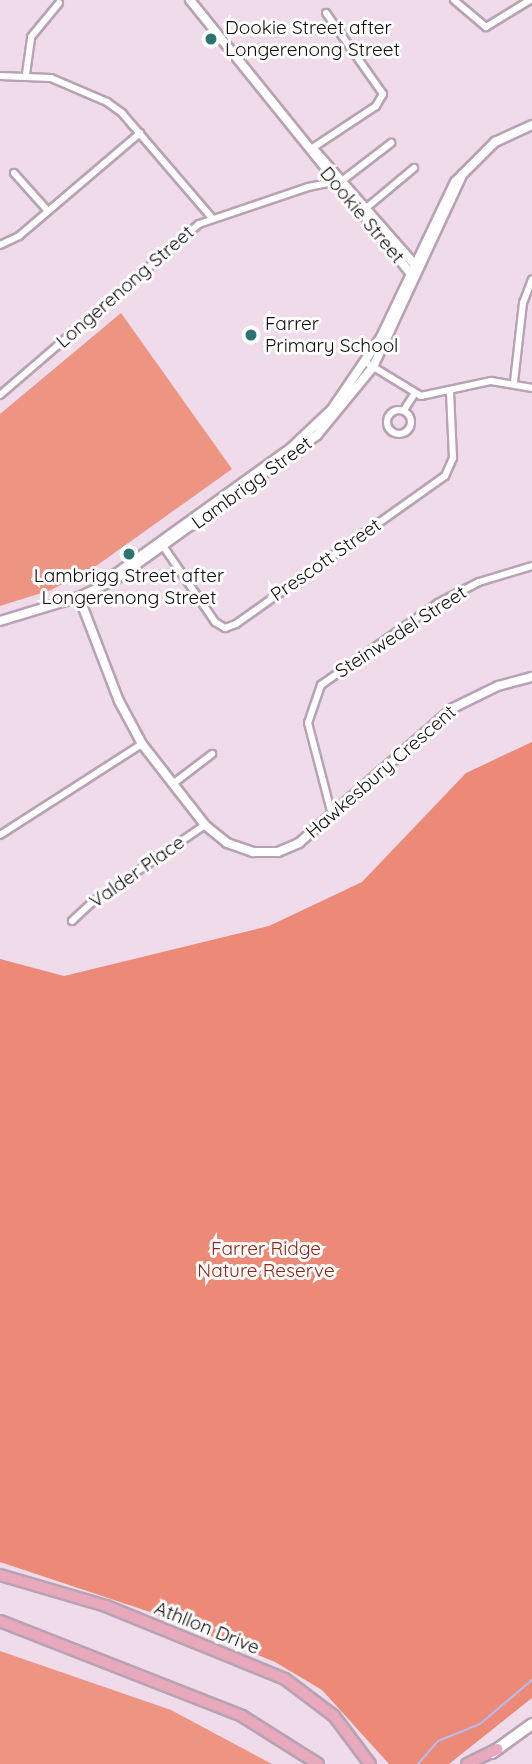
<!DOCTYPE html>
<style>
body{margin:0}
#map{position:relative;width:532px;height:1764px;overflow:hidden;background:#f0dbeb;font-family:Quicksand,sans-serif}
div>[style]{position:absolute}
.green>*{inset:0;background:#ed9483}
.forest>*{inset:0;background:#ed8a77}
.stream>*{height:2px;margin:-1px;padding:0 1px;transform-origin:1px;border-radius:1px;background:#b2bcf0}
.roads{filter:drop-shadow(2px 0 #b8a3b3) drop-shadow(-2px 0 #b8a3b3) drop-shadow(0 2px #b8a3b3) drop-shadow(0 -2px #b8a3b3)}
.minor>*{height:6px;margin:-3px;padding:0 3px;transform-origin:3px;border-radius:3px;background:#fff}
.minor>.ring{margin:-3px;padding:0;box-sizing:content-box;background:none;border:6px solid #fff;border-radius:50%}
.tertiary>*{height:8px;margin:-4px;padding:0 4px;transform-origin:4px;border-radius:4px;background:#fff}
.secondary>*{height:10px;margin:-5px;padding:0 5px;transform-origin:5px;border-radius:5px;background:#fff}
.primary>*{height:10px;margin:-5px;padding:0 5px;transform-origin:5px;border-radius:5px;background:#e9a9bc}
.dots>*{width:19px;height:19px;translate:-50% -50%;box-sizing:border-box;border:4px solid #fff;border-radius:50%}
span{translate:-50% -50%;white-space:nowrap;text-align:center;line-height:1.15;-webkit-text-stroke:6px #fff;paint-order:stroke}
.poi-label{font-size:19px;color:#110a0f}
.left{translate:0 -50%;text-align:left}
.street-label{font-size:19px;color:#110a0f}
.park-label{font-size:19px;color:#96210f}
</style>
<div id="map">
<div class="green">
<div style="clip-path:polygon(121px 313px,232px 469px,96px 566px,51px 590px,0 606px,0 414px)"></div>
<div style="clip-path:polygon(0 1651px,171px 1710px,272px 1764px,0 1764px)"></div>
</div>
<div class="forest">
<div style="clip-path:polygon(532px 742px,532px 1698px,449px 1764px,389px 1764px,322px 1690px,275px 1662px,153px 1613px,0 1562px,0 959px,64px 976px,269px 926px,362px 882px,466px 773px)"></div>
</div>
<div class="stream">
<div style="left:418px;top:1764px;width:30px;rotate:-49deg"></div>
<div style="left:438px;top:1741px;width:45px;rotate:-22deg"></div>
<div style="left:480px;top:1724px;width:68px;rotate:-40.2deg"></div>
</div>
<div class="roads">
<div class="minor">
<div style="left:454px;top:0;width:42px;rotate:40.2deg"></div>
<div style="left:486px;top:27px;width:52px;rotate:-31.5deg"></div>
<div style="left:26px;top:74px;width:37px;rotate:-82deg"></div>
<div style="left:31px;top:37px;width:44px;rotate:-50.5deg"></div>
<div style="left:0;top:76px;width:51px;rotate:2.2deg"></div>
<div style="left:51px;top:78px;width:61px;rotate:23.2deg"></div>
<div style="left:107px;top:102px;width:19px;rotate:36deg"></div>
<div style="left:122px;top:113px;width:137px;rotate:49.4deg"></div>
<div style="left:311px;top:149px;width:78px;rotate:-33.5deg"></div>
<div style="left:376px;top:106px;width:14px;rotate:-60deg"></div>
<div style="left:383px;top:94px;width:99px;rotate:-125.1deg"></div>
<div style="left:14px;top:173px;width:51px;rotate:48.2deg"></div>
<div style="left:365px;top:209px;width:64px;rotate:-39.9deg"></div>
<div style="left:0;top:245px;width:21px;rotate:-25deg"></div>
<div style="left:19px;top:236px;width:159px;rotate:-40.4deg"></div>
<div style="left:367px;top:363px;width:63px;rotate:31.4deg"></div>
<div style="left:421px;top:396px;width:72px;rotate:-12.1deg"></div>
<div style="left:491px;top:381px;width:42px;rotate:9.7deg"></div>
<div style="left:514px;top:382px;width:80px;rotate:-83.5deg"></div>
<div style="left:523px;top:303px;width:25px;rotate:-69deg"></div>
<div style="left:0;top:395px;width:262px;rotate:-40.7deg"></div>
<div style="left:199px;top:224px;width:115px;rotate:-18.7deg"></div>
<div style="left:308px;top:187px;width:36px;rotate:-11deg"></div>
<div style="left:343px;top:180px;width:61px;rotate:-37.6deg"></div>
<div style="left:404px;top:410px;width:20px;rotate:-57deg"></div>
<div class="ring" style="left:387px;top:410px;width:18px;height:18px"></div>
<div style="left:161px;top:543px;width:96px;rotate:55.6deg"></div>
<div style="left:215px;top:622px;width:12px;rotate:31deg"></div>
<div style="left:225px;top:628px;width:12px;rotate:-20deg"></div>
<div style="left:236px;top:624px;width:256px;rotate:-35.3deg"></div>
<div style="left:445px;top:476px;width:20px;rotate:-66deg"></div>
<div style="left:453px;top:458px;width:66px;rotate:-92.6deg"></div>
<div style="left:174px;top:783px;width:48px;rotate:-37.3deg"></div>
<div style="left:332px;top:815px;width:95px;rotate:-104.6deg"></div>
<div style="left:308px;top:723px;width:40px;rotate:-71.1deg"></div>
<div style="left:321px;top:685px;width:143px;rotate:-35deg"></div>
<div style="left:438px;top:603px;width:46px;rotate:-27.1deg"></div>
<div style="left:479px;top:582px;width:55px;rotate:-16.8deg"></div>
<div style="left:0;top:835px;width:169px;rotate:-32.7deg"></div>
<div style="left:72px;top:921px;width:26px;rotate:-43deg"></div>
<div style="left:91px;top:903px;width:138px;rotate:-34.4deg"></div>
</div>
<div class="tertiary">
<div style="left:190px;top:0;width:353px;rotate:51.1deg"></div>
<div style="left:314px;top:150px;width:154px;rotate:48.7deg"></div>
<div style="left:110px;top:578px;width:224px;rotate:-35.7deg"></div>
<div style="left:292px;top:447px;width:55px;rotate:-43.5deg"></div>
<div style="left:332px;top:409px;width:87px;rotate:-55.8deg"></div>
<div style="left:381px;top:337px;width:172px;rotate:-64.5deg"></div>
<div style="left:455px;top:182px;width:57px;rotate:-45deg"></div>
<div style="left:495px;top:142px;width:41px;rotate:-24.7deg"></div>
<div style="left:79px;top:597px;width:111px;rotate:69deg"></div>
<div style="left:119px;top:701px;width:49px;rotate:61.9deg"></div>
<div style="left:142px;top:744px;width:103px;rotate:52.1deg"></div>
<div style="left:205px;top:825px;width:28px;rotate:39deg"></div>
<div style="left:227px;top:843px;width:28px;rotate:19deg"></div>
<div style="left:253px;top:852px;width:25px"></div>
<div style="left:278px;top:852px;width:23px;rotate:-23deg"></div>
<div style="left:299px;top:843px;width:205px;rotate:-41.2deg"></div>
<div style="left:453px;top:708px;width:50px;rotate:-26.1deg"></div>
<div style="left:498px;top:686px;width:35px;rotate:-15deg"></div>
<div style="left:0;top:621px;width:83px;rotate:-16.9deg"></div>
<div style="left:79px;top:597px;width:41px;rotate:-25.9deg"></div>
<div style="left:116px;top:579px;width:247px;rotate:-35.6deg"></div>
<div style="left:317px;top:435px;width:88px;rotate:-50.5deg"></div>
<div style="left:373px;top:367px;width:212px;rotate:-65.1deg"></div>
</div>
<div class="secondary">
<div style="left:492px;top:1753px;width:49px;rotate:-35.9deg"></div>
</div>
<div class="primary">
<div style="left:0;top:1575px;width:110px;rotate:16.3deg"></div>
<div style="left:106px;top:1606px;width:193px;rotate:22.2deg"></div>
<div style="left:285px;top:1679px;width:61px;rotate:37.1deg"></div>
<div style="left:334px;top:1716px;width:60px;rotate:53.1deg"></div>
<div style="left:0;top:1621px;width:260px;rotate:21.4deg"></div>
<div style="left:242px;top:1716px;width:90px;rotate:32.3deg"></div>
<div style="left:467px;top:1764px;width:34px;rotate:-26deg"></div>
</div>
</div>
<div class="dots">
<div style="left:211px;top:39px;background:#2b7470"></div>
<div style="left:251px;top:335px;background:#2b7470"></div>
<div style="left:129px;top:554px;background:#2b7470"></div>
</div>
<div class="poi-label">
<span class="left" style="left:225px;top:39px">Dookie Street after<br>Longerenong Street</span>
<span class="left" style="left:265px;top:335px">Farrer<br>Primary School</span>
<span style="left:129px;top:587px">Lambrigg Street after<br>Longerenong Street</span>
</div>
<div class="street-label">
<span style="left:362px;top:215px;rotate:50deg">Dookie Street</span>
<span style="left:125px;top:287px;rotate:-41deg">Longerenong Street</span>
<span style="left:252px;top:483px;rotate:-36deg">Lambrigg Street</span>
<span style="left:326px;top:560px;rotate:-35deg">Prescott Street</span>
<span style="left:401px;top:632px;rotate:-33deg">Steinwedel Street</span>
<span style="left:381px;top:772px;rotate:-41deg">Hawkesbury Crescent</span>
<span style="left:137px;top:872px;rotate:-35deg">Valder Place</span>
<span style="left:207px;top:1628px;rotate:22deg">Athllon Drive</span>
</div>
<div class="park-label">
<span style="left:266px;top:1260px">Farrer Ridge<br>Nature Reserve</span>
</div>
</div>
